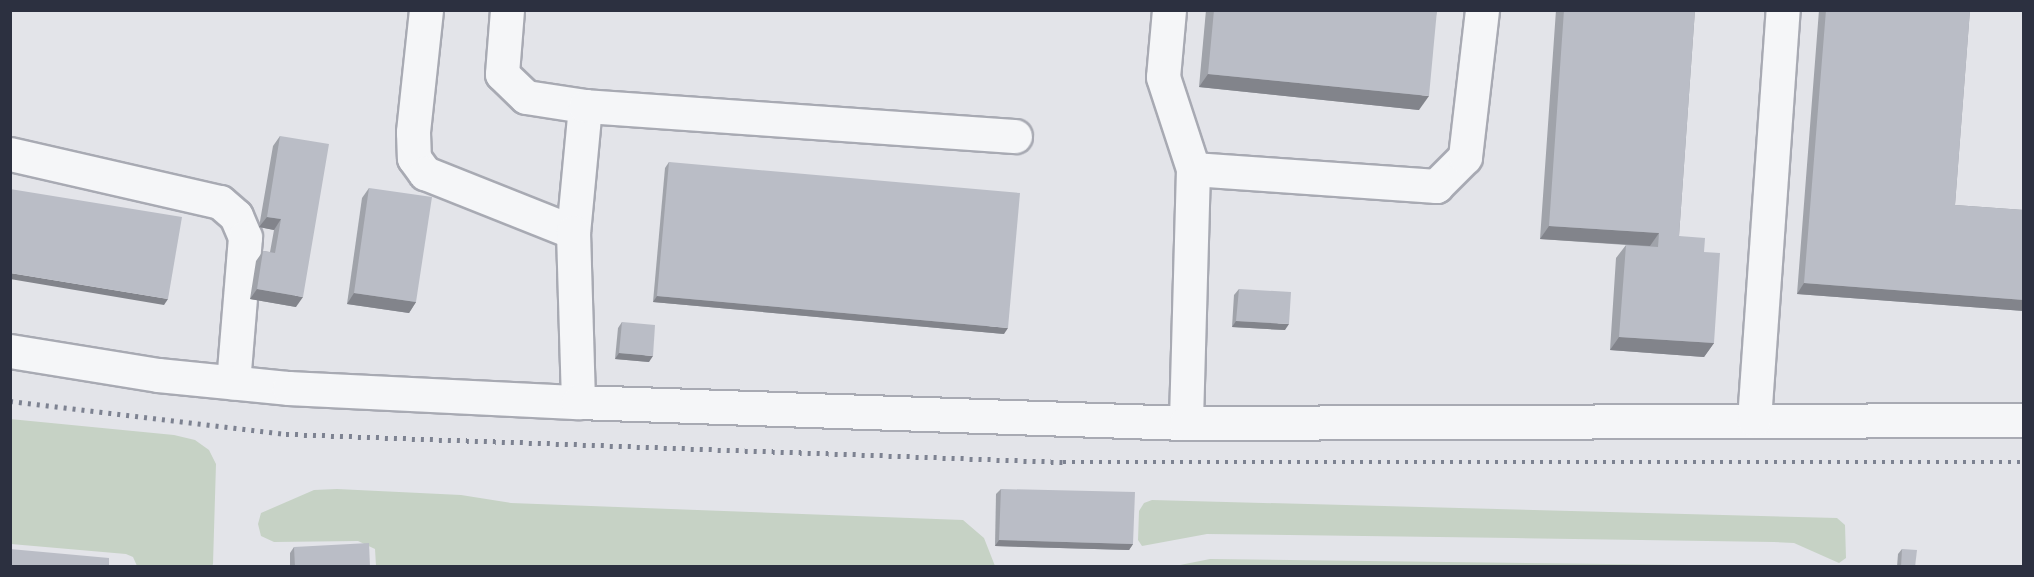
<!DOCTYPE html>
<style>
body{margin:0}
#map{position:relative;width:2034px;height:577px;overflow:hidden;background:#e3e4e9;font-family:Inter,sans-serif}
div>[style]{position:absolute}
.green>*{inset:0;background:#c6d2c5}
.roads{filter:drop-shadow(2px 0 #a8aab3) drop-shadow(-2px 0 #a8aab3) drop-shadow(0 2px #a8aab3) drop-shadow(0 -2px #a8aab3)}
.minor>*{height:33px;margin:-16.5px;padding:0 16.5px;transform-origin:16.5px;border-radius:16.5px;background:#f5f6f8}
.rail>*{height:4.5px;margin-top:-2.25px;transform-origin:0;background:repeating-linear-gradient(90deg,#7d8291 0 3px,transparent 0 9px)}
.wall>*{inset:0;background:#a0a3aa}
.shaded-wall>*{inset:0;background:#82848b}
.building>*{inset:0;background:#babdc6}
span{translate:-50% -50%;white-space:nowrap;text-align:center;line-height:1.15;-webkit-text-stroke:6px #f2f3f7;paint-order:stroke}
.frame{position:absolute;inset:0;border:12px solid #2c3040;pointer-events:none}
</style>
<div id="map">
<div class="green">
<div style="clip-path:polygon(10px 419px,174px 435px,195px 440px,209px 450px,216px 464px,213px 564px,212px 566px,137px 566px,133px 557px,126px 554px,11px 544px)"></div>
<div style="clip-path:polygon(337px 489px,461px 495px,511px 503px,963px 520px,984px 538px,995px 566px,376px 566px,375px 549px,358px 541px,274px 542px,261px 536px,258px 524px,261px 513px,314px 490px)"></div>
<div style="clip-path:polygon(1152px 500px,1837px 518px,1845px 525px,1846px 558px,1839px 563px,1794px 543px,1774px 542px,1514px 538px,1207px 534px,1142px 546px,1138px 540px,1139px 511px,1144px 503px)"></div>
<div style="clip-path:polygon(1210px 559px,1774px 566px,1775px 566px,1175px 566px)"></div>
</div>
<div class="roads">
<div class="minor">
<div style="left:426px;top:10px;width:123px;rotate:96.1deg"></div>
<div style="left:413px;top:132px;width:26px;rotate:88deg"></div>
<div style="left:414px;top:158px;width:19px;rotate:54deg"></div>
<div style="left:425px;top:173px;width:159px;rotate:21.7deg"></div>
<div style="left:507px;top:10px;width:64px;rotate:94.5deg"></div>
<div style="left:502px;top:74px;width:33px;rotate:44deg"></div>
<div style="left:526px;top:97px;width:60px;rotate:8.7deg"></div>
<div style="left:585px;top:106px;width:127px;rotate:95.4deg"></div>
<div style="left:573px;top:232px;width:170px;rotate:88.3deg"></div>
<div style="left:1169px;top:10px;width:67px;rotate:95.1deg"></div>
<div style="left:1163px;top:77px;width:97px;rotate:71.9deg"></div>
<div style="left:1193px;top:169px;width:254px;rotate:91.6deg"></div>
<div style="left:585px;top:106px;width:431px;rotate:4deg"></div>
<div style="left:10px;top:154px;width:215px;rotate:12.9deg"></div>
<div style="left:220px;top:202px;width:21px;rotate:41deg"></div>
<div style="left:236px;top:216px;width:23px;rotate:67deg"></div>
<div style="left:245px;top:237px;width:146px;rotate:94.7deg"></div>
<div style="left:1193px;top:169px;width:244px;rotate:4deg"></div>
<div style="left:1436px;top:186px;width:41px;rotate:-45deg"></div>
<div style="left:1465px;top:157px;width:148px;rotate:-83.4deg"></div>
<div style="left:10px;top:351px;width:150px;rotate:9.2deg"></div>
<div style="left:158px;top:375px;width:132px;rotate:5.7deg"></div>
<div style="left:289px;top:388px;width:289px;rotate:2.8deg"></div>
<div style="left:578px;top:402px;width:608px;rotate:1.98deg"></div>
<div style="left:1186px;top:423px;width:838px;rotate:-0.21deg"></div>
<div style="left:1754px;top:420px;width:411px;rotate:-86deg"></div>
</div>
</div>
<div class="rail">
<div style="left:10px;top:401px;width:278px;rotate:6.8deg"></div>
<div style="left:286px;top:434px;width:778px;rotate:2.06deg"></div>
<div style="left:1063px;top:462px;width:961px"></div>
</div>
<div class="wall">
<div style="clip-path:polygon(1206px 10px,1437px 10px,1419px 110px,1199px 87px)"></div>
<div style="clip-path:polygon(1556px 10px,1695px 10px,1679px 236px,1704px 252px,1714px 343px,1704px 357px,1610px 350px,1616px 258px,1626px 245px,1540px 239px)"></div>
<div style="clip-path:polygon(1819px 10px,1970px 10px,1955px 205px,2024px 210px,2024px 311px,1797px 294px)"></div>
<div style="clip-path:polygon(280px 136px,296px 307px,250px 299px,256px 261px,263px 251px,270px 252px,274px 230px,259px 227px,273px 146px)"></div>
<div style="clip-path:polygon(669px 162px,1004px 334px,653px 302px,665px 168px)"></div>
<div style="clip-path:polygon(369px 188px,416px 302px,409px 313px,347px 304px,362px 198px)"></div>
<div style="clip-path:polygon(1239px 289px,1285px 330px,1232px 327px,1234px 295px)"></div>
<div style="clip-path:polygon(622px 322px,649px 362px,615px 359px,618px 328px)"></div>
<div style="clip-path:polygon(1001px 489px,1133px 544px,1129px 550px,995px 546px,996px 494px)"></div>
<div style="clip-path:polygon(294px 547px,370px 567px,290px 567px,290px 553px)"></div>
<div style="clip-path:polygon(1902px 549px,1915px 567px,1897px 567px,1898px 554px)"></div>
</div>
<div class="shaded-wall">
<div style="clip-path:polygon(1208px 74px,1429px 96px,1419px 110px,1199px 87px)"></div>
<div style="clip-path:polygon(267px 217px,281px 219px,274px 230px,259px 227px)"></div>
<div style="clip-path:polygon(1549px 226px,1659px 233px,1650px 246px,1540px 239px)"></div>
<div style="clip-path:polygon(10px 273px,168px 299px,164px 305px,10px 279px)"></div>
<div style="clip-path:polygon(1804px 283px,2024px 300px,2024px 311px,1797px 294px)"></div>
<div style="clip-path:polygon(257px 289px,303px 297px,296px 307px,250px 299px)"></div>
<div style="clip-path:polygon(354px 293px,416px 302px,409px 313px,347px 304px)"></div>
<div style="clip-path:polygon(657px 296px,1008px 328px,1004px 334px,653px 302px)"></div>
<div style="clip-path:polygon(1236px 321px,1289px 324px,1285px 330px,1232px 327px)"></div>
<div style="clip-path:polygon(1619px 337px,1714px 343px,1704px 357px,1610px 350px)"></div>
<div style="clip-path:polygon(619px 353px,653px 356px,649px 362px,615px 359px)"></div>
<div style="clip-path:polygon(999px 540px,1133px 544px,1129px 550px,995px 546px)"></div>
</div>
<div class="building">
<div style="clip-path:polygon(1214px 10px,1437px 10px,1429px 96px,1208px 74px)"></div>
<div style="clip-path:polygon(1564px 10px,1695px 10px,1679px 236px,1705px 238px,1704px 252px,1720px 253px,1714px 343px,1619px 337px,1626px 245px,1658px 247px,1659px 233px,1549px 226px)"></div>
<div style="clip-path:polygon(1826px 10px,1970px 10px,1955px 205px,2024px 210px,2024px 300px,1804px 283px)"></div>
<div style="clip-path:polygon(280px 136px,329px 144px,303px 297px,257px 289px,263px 251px,275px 253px,281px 219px,267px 217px)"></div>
<div style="clip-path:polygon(669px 162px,1020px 193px,1008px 328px,657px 296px)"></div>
<div style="clip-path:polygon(369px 188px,432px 197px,416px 302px,354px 293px)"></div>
<div style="clip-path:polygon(10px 189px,182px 217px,168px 299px,10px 273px)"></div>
<div style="clip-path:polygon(1239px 289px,1291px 292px,1289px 324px,1236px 321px)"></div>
<div style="clip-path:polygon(622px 322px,655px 325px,653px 356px,619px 353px)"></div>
<div style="clip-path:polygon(1001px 489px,1135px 492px,1133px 544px,999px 540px)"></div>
<div style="clip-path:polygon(369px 543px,370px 567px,295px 567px,294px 547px)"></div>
<div style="clip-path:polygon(10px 549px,109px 558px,109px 567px,10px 567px)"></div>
<div style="clip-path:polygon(1902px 549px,1917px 550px,1915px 567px,1901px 567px)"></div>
</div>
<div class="frame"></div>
</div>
